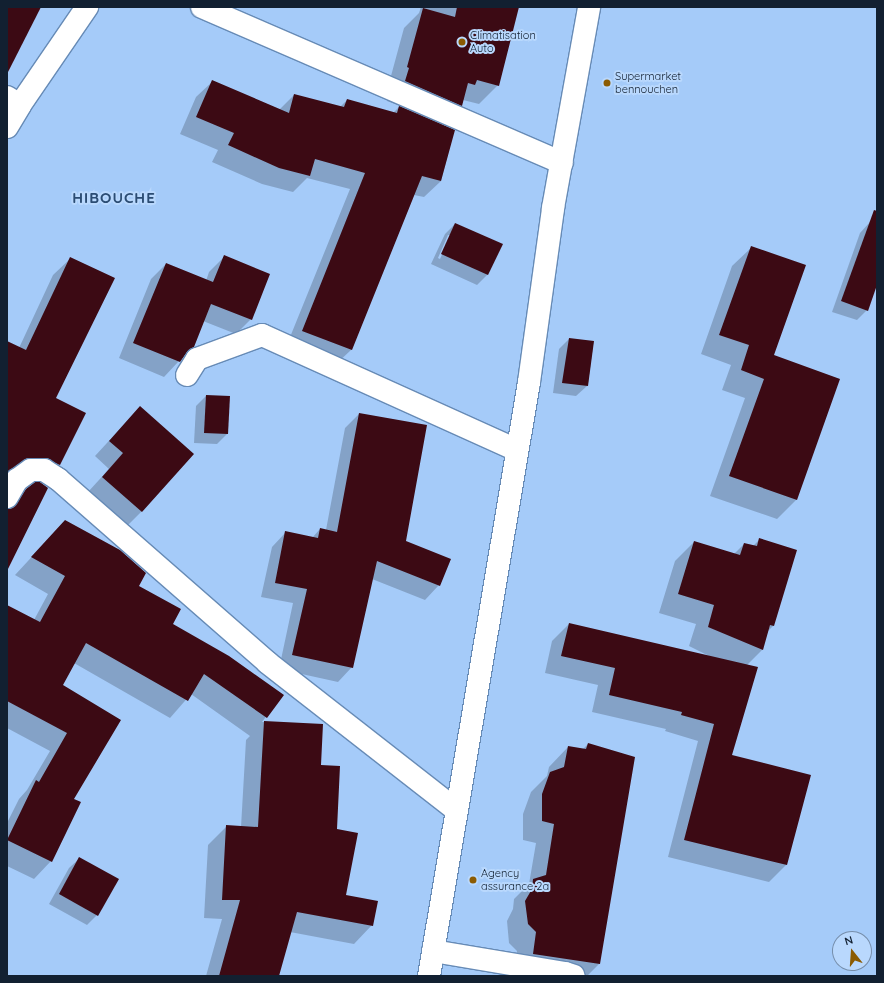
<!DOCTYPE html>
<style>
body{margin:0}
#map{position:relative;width:884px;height:983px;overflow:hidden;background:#a5cbf9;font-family:Quicksand,sans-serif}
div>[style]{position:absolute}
.shadow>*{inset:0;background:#0003}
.building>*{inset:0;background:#3c0a14}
.roads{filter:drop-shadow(1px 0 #678bb6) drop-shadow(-1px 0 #678bb6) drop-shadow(0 1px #678bb6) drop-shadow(0 -1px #678bb6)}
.minor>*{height:22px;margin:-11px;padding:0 11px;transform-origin:11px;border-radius:11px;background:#fff}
.secondary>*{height:22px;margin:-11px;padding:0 11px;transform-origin:11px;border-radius:11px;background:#fff}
.primary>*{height:22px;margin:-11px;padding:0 11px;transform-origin:11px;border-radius:11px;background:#fff}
.dots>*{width:11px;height:11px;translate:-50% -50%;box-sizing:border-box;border:2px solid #b9d8fd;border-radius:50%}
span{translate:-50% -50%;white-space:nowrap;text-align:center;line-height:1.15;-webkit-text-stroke:4px #b9d8fd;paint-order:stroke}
.poi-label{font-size:11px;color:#122031}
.left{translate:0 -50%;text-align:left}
.district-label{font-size:15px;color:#2b4c73;font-weight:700;letter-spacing:1px}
.frame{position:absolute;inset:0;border:8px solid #122031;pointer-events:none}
.north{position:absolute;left:832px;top:931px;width:40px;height:40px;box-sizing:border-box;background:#b9d8fd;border:1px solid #768eab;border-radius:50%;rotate:343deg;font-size:11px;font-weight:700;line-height:16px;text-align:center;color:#122031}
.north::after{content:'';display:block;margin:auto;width:14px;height:18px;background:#8b5b02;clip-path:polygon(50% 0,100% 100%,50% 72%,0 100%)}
</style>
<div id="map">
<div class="shadow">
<div style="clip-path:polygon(421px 7px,518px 7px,498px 85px,479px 104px,463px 100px,461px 106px,441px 125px,454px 131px,441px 181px,424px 197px,414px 195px,351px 350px,334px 366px,286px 347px,350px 189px,307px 178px,293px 192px,262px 184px,212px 162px,218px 150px,180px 134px,196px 97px,213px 81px,279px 110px,294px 95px,340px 107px,347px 100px,393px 113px,400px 106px,387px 101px,390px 87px,388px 87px,404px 28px,419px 13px)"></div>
<div style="clip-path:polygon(870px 222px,877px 225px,877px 282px,867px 310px,857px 320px,832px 312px,860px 233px)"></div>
<div style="clip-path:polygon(evenodd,455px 224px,501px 244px,487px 275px,477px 285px,431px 264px,445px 234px,455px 224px,448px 235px,451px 235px,440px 259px,438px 258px,448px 235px)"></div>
<div style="clip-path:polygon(752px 247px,773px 356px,839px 379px,796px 500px,777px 519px,710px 496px,745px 398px,722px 390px,731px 365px,701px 354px,732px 266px)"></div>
<div style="clip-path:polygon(225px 256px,251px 319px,236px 334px,203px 321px,193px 346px,164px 377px,119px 358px,151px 279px,166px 264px,206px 281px,209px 272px)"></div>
<div style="clip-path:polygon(71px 258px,55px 399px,84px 413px,59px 465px,41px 482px,27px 475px,7px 476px,7px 345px,19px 348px,53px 275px)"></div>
<div style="clip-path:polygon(569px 339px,593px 342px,587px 386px,576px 396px,553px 393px,559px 349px)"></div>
<div style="clip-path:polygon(206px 396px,229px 396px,227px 434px,217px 444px,194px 443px,196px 406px)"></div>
<div style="clip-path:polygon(140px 407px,142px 511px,127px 526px,88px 492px,109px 469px,95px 456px)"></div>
<div style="clip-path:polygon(359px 414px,405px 542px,439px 585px,425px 600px,372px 579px,352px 667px,338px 682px,279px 669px,293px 603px,261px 597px,272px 547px,286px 532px,312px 538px,320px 529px,326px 530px,345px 428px)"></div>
<div style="clip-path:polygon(27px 489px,7px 559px,7px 510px)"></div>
<div style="clip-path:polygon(65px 521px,138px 586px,172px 624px,282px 695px,262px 722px,322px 725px,320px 766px,336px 830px,345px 896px,372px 925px,354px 944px,290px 932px,278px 976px,206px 976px,222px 919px,204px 918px,208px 845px,227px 826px,241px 827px,246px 740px,250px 736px,191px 694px,170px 718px,74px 663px,61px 686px,120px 720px,73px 799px,51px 861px,34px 879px,7px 866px,7px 823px,19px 799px,27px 790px,50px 751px,7px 728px,7px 606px,34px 620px,48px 594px,15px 575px)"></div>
<div style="clip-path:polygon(760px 539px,795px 550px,773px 626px,768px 631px,762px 650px,747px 665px,730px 755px,786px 865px,769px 882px,668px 857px,698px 741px,665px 731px,666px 729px,592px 712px,598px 685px,545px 673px,552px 641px,569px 624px,711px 657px,689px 646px,696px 624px,659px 613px,675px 561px,694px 542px,734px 554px,744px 544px,753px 546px)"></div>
<div style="clip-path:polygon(588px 744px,599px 964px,587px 976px,535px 976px,514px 973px,517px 951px,509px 943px,507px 921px,513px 909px,514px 899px,529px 884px,536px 843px,523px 840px,523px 814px,531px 792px,547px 776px,549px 767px,568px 747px,582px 750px)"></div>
<div style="clip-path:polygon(80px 858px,97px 915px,87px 925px,49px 904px,69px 868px)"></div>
</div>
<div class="building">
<div style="clip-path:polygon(7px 7px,41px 7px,7px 74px)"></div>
<div style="clip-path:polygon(457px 7px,519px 7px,499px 86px,477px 80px,475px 85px,468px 83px,462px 106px,405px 81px,409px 68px,407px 67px,423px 8px,455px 17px)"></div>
<div style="clip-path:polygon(212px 80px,289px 113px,294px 94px,344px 107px,347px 99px,397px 113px,399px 106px,455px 130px,441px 181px,422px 176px,352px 350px,302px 331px,365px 173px,315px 159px,310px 176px,279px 168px,228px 145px,234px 133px,196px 117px)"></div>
<div style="clip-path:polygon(874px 210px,877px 211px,877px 285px,868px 311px,841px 301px)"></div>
<div style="clip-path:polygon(455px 223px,503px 244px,488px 275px,441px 254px)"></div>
<div style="clip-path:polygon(751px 246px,806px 265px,774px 355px,840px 379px,797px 500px,729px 476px,764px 379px,741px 370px,749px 345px,719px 335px)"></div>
<div style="clip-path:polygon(224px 255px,270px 274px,252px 320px,211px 304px,194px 347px,187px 352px,180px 362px,133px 343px,166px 263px,213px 282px)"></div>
<div style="clip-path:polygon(70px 257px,115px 278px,56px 398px,86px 413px,60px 465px,44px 458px,31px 458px,24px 460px,7px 473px,7px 341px,26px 350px)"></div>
<div style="clip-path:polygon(569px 338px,594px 341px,588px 386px,562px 383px)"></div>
<div style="clip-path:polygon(206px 395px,230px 396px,228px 434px,204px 433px)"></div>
<div style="clip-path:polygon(140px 406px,194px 454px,142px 512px,102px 477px,123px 453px,109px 441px)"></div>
<div style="clip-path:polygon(359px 413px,427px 425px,406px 541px,451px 559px,440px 586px,377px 561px,353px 668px,292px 655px,307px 589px,275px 583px,285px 531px,318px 538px,320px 528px,337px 532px)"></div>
<div style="clip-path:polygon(35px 482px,40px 482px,48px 488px,7px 571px,7px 509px,13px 508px,26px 489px)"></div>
<div style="clip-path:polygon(65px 520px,120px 550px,146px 573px,139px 586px,181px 609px,173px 624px,229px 656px,284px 695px,267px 718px,204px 674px,188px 701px,86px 643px,63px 685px,121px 720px,74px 799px,81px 802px,52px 862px,7px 840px,36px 780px,39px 782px,67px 733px,7px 701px,7px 605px,40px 622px,65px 576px,31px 557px)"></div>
<div style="clip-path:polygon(759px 538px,797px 550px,774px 626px,770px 625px,763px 650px,708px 627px,714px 605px,678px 594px,694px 541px,740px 555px,744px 543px,757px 546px)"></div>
<div style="clip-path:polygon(569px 623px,758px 667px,732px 755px,811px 775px,787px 865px,684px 840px,714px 724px,681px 715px,682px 712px,609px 695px,615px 668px,561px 656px)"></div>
<div style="clip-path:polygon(264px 721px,323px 724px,321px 765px,340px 766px,337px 829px,358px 833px,346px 895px,378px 901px,373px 926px,297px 912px,279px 976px,219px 976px,240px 900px,222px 900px,226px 825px,258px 827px)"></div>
<div style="clip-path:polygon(588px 743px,635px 757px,600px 964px,533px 954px,536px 932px,528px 924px,525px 901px,532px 889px,533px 879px,546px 875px,554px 824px,542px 821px,542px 794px,550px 772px,564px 767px,568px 746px,586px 749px)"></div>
<div style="clip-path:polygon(79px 857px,119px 879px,98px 916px,59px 894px)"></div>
</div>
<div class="roads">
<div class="minor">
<div style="left:7px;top:127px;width:26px;rotate:-59deg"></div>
<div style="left:187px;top:375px;width:19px;rotate:-58deg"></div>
<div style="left:197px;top:359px;width:69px;rotate:-20.3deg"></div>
<div style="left:262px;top:335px;width:280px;rotate:24.3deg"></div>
<div style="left:7px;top:497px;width:20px;rotate:-60deg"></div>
<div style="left:17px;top:480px;width:17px;rotate:-36deg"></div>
<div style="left:31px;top:470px;width:13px"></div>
<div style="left:44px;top:470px;width:17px;rotate:33deg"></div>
<div style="left:58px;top:479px;width:279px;rotate:41.2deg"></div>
<div style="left:268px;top:663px;width:239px;rotate:38deg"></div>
<div style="left:433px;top:951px;width:134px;rotate:9.5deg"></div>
<div style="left:565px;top:973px;width:9px;rotate:18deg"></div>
</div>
<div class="secondary">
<div style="left:202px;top:7px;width:392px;rotate:23.4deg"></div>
<div style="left:7px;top:97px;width:15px;rotate:32deg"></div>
<div style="left:20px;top:105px;width:119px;rotate:-55.6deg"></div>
</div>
<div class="primary">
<div style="left:429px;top:976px;width:602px;rotate:-80.44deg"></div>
<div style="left:529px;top:382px;width:176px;rotate:-82.1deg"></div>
<div style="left:553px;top:208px;width:204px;rotate:-79.8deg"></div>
</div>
</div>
<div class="dots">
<div style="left:462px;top:42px;background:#8b5b02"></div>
<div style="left:607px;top:83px;background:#8b5b02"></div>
<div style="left:473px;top:880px;background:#8b5b02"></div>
</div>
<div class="poi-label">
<span class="left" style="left:470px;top:42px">Climatisation<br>Auto</span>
<span class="left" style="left:615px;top:83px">Supermarket<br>bennouchen</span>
<span class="left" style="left:481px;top:880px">Agency<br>assurance 2a</span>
</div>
<div class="district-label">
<span style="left:114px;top:198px">HIBOUCHE</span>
</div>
<div class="frame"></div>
<div class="north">N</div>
</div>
